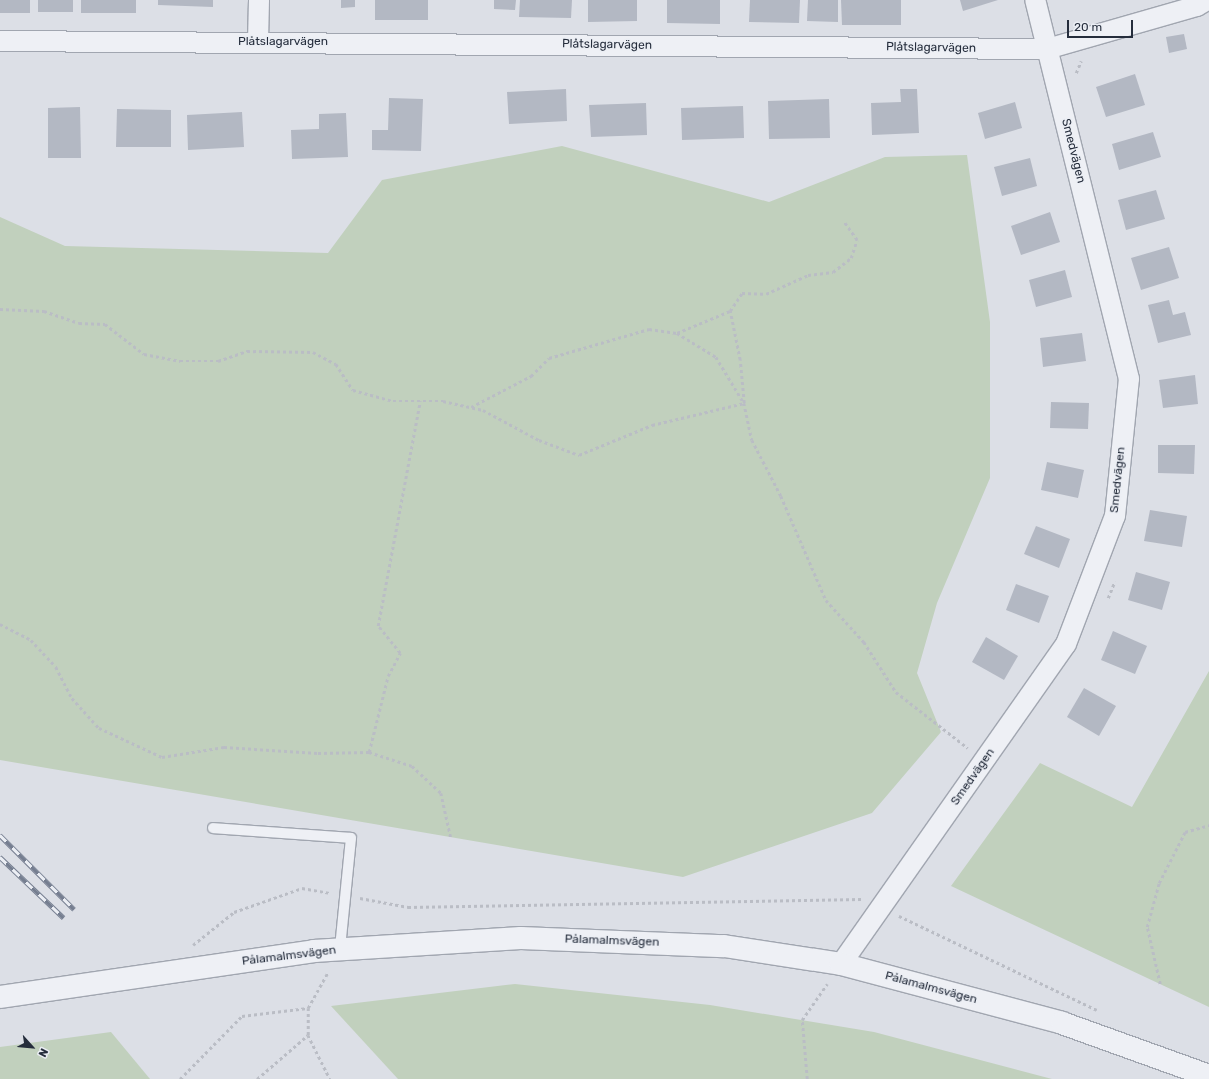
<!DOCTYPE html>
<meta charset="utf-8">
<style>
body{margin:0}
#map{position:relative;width:1209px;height:1079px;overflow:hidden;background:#dcdfe6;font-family:Rubik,sans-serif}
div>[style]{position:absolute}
.green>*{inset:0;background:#c1d0bd}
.building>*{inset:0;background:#b3b8c3}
.path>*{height:2.5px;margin-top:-1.25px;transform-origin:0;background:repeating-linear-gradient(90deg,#babdc5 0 3px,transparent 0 6px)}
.roads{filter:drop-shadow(1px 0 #a1a6b0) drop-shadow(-1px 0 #a1a6b0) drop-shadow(0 1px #a1a6b0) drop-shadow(0 -1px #a1a6b0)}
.service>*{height:10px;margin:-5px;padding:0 5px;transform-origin:5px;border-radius:5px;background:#eef0f5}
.minor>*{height:20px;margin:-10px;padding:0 10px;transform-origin:10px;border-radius:10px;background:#eef0f5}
.tertiary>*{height:22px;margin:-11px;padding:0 11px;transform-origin:11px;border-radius:11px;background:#eef0f5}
.rail>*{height:4.5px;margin-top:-2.25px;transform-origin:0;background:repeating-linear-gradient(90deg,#ebeef4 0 9px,#757e90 0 18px);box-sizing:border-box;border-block:1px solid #757e90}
span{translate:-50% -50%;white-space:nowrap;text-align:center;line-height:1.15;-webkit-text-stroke:3px #ebeef4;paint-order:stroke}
.street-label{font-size:12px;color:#252d3c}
.north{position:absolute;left:12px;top:1027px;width:40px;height:40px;-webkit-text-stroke:3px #ebeef4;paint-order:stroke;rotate:117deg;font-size:11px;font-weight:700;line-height:16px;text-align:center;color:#252d3c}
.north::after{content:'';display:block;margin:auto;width:14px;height:18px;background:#252d3c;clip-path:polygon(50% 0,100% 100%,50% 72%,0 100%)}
.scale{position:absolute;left:1067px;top:20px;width:66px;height:18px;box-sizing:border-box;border:2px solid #252d3c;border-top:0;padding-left:5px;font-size:12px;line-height:14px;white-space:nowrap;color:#252d3c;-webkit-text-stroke:3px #ebeef4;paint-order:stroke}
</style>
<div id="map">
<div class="green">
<div style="clip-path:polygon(562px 146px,769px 202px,885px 157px,967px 155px,990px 322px,990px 478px,937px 603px,917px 673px,941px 732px,872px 813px,683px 877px,0 760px,0 217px,65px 246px,328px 253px,382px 180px)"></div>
<div style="clip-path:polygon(1209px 671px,1209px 1007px,951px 886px,1040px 763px,1132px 807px)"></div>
<div style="clip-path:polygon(515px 984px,710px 1005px,874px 1032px,1052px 1079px,398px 1079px,331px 1006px)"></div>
<div style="clip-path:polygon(111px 1032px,150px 1079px,0 1079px,0 1047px)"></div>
</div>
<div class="building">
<div style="clip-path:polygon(0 0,30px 0,30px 13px,0 13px)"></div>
<div style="clip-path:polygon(38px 0,73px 0,73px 12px,38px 12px)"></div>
<div style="clip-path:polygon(81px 0,136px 0,136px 13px,81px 13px)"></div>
<div style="clip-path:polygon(158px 0,213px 0,213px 7px,158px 5px)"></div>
<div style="clip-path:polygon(341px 0,355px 0,355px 7px,341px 8px)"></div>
<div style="clip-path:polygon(375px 0,428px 0,428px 20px,375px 20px)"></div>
<div style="clip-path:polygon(494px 0,516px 0,515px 10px,494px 9px)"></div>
<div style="clip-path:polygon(520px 0,572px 0,571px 18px,519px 17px)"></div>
<div style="clip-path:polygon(588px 0,637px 0,637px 21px,588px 22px)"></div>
<div style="clip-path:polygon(667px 0,720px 0,720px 24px,667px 23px)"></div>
<div style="clip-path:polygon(750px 0,800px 0,799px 23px,749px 22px)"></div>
<div style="clip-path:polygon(808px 0,838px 0,838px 22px,807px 21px)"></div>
<div style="clip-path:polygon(841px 0,901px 0,901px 25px,842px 25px)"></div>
<div style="clip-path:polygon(960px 0,998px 0,963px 11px)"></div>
<div style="clip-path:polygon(1184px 34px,1187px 49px,1169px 53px,1166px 37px)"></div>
<div style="clip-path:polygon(1135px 74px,1145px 105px,1106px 117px,1096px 87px)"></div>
<div style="clip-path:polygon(566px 89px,567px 121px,509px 124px,507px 92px)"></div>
<div style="clip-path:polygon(900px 89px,917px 89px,919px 133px,872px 135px,871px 103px,901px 102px)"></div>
<div style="clip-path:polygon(389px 98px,423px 99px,421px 151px,372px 150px,372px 130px,388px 130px)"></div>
<div style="clip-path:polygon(829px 99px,830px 138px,769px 139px,768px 101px)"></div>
<div style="clip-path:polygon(1015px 102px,1022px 128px,985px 139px,978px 113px)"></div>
<div style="clip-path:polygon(646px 103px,647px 135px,591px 137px,589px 105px)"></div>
<div style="clip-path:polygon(743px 106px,744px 138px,682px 140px,681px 108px)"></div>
<div style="clip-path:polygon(80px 107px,81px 158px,48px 158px,48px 108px)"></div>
<div style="clip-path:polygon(117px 109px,171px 110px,171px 147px,116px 147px)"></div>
<div style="clip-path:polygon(242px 112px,244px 147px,188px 150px,187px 115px)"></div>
<div style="clip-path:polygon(346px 113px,348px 157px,292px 159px,291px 130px,319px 129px,319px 114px)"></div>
<div style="clip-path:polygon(1153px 132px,1161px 157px,1119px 170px,1112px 144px)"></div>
<div style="clip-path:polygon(1030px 158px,1037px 186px,1002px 196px,994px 167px)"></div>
<div style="clip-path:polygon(1156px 190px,1165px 219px,1126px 230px,1118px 200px)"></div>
<div style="clip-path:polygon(1050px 212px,1060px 242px,1021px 255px,1011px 226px)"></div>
<div style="clip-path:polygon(1169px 247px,1179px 278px,1141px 290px,1131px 258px)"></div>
<div style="clip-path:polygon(1065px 270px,1072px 297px,1036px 307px,1029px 280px)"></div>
<div style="clip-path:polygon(1169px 300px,1173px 315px,1185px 312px,1191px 335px,1158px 343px,1148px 305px)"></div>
<div style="clip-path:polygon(1082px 333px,1086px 361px,1043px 367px,1040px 338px)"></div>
<div style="clip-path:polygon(1195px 375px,1198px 404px,1163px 408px,1159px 380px)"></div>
<div style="clip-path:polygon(1051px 402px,1089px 403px,1088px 429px,1050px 428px)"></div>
<div style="clip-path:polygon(1158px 445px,1195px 445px,1194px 474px,1158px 473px)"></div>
<div style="clip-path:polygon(1047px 462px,1084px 470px,1078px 498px,1041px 490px)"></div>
<div style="clip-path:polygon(1150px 510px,1187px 516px,1182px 547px,1144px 541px)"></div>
<div style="clip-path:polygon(1036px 526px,1070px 539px,1059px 568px,1024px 554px)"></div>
<div style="clip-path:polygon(1136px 572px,1170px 582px,1162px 610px,1128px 600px)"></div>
<div style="clip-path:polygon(1016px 584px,1049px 596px,1039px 623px,1006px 610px)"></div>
<div style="clip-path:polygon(1113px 631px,1147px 646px,1135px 674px,1101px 660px)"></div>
<div style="clip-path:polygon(986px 637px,1018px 656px,1004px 680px,972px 662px)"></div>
<div style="clip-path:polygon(1084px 688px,1116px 706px,1099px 736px,1067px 717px)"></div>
</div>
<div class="path">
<div style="left:1076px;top:73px;width:13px;rotate:-67deg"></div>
<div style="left:0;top:309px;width:44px;rotate:2.6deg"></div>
<div style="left:44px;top:311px;width:37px;rotate:19deg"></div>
<div style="left:79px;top:323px;width:26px;rotate:2deg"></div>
<div style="left:105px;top:324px;width:49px;rotate:37.6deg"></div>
<div style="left:144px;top:354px;width:37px;rotate:11deg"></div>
<div style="left:180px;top:361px;width:38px"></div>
<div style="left:218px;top:361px;width:31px;rotate:-19deg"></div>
<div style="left:247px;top:351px;width:66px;rotate:0.9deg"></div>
<div style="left:313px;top:352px;width:26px;rotate:28deg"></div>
<div style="left:336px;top:364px;width:31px;rotate:57deg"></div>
<div style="left:353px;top:390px;width:41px;rotate:15.4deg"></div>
<div style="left:393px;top:401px;width:50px"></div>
<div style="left:443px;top:401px;width:41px;rotate:12.7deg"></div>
<div style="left:483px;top:410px;width:64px;rotate:28.2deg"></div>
<div style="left:539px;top:440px;width:43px;rotate:20.6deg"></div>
<div style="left:579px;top:455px;width:79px;rotate:-22.3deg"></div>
<div style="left:652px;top:425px;width:95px;rotate:-13.4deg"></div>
<div style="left:744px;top:403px;width:38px;rotate:78deg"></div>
<div style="left:752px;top:440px;width:63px;rotate:62.6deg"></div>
<div style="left:781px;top:496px;width:113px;rotate:66.6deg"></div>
<div style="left:826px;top:600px;width:57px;rotate:47.9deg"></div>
<div style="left:864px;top:642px;width:59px;rotate:57.4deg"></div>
<div style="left:896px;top:692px;width:91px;rotate:37.9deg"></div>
<div style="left:677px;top:333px;width:57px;rotate:-22.5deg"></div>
<div style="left:744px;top:403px;width:43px;rotate:-95.3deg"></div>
<div style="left:740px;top:360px;width:50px;rotate:-101.5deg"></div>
<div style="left:730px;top:311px;width:22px;rotate:-56deg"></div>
<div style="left:742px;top:293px;width:24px;rotate:2deg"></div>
<div style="left:766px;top:294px;width:46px;rotate:-24.3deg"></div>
<div style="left:808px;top:275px;width:25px;rotate:-7deg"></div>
<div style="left:833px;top:272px;width:23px;rotate:-38deg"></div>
<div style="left:851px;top:258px;width:19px;rotate:-72deg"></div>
<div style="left:857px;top:240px;width:24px;rotate:-126deg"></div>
<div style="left:471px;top:407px;width:68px;rotate:-27.3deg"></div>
<div style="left:531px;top:376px;width:25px;rotate:-45deg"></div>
<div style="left:549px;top:358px;width:104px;rotate:-16.2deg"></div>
<div style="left:649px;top:329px;width:28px;rotate:8deg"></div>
<div style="left:677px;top:333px;width:46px;rotate:31.6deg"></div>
<div style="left:716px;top:357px;width:54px;rotate:58.7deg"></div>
<div style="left:1108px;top:598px;width:18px;rotate:-68deg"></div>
<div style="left:0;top:624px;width:35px;rotate:27deg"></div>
<div style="left:31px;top:640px;width:37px;rotate:47deg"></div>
<div style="left:56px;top:667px;width:35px;rotate:63deg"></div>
<div style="left:72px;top:698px;width:40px;rotate:48deg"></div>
<div style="left:99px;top:728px;width:69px;rotate:24.7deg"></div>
<div style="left:162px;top:757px;width:63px;rotate:-9.2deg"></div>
<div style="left:224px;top:747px;width:94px;rotate:3.7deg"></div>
<div style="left:318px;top:753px;width:51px;rotate:-1.1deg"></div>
<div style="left:369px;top:752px;width:45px;rotate:18deg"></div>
<div style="left:412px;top:766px;width:40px;rotate:43deg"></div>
<div style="left:441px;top:793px;width:46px;rotate:77.5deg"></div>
<div style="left:369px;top:752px;width:78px;rotate:-76deg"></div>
<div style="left:388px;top:676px;width:26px;rotate:-62deg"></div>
<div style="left:400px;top:653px;width:35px;rotate:-129deg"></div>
<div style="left:378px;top:626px;width:229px;rotate:-79.4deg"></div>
<div style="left:360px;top:898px;width:49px;rotate:10.6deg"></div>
<div style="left:408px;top:907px;width:454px;rotate:-1deg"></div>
<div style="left:899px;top:916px;width:219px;rotate:25.4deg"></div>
<div style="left:193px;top:945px;width:53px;rotate:-38.8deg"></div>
<div style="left:234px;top:912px;width:72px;rotate:-19.4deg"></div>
<div style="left:302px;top:888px;width:28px;rotate:10deg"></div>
<div style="left:1160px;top:984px;width:58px;rotate:-102.8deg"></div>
<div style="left:1147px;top:927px;width:46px;rotate:-74.7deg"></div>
<div style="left:1159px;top:883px;width:57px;rotate:-63deg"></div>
<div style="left:1185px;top:832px;width:25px;rotate:-16deg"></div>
<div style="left:308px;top:1035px;width:49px;rotate:63.4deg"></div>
<div style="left:180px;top:1079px;width:88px;rotate:-45.5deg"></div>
<div style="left:242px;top:1016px;width:66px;rotate:-6.9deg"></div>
<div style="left:308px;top:1008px;width:41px;rotate:-60.9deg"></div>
<div style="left:257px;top:1079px;width:67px;rotate:-40.8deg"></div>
<div style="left:308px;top:1035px;width:27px;rotate:-90deg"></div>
<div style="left:807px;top:1079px;width:59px;rotate:-94.8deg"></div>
<div style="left:802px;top:1020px;width:44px;rotate:-55.2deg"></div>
</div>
<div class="roads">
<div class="service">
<div style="left:213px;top:828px;width:138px;rotate:4.1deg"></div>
<div style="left:351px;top:838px;width:112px;rotate:95.7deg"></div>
</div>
<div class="minor">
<div style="left:0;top:41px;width:1047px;rotate:0.44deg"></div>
<div style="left:1047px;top:49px;width:156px;rotate:-16deg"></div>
<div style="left:1197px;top:6px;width:12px;rotate:-31deg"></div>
<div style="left:258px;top:41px;width:41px;rotate:-88.6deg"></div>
<div style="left:841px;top:964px;width:391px;rotate:-54.9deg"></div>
<div style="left:1066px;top:644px;width:137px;rotate:-69.1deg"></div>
<div style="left:1115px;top:516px;width:138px;rotate:-84.2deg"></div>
<div style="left:1129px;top:379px;width:390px;rotate:-103.9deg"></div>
</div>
<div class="tertiary">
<div style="left:0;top:997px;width:317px;rotate:-8.3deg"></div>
<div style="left:314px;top:951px;width:207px;rotate:-3.6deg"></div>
<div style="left:521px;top:938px;width:203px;rotate:2.3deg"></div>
<div style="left:724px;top:946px;width:118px;rotate:8.7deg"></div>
<div style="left:841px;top:964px;width:229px;rotate:14.9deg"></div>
<div style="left:1062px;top:1023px;width:156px;rotate:19.8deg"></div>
</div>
</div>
<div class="rail">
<div style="left:0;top:835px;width:105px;rotate:45deg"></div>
<div style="left:0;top:857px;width:88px;rotate:43.6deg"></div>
</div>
<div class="street-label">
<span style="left:283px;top:42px">Plåtslagarvägen</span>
<span style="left:607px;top:45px;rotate:1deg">Plåtslagarvägen</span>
<span style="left:931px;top:48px;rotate:1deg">Plåtslagarvägen</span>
<span style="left:1073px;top:151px;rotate:76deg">Smedvägen</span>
<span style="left:1118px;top:480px;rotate:-84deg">Smedvägen</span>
<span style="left:973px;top:777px;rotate:-55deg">Smedvägen</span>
<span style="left:612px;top:941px;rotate:2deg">Pålamalmsvägen</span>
<span style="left:289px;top:956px;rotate:-7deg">Pålamalmsvägen</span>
<span style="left:931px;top:988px;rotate:15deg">Pålamalmsvägen</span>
</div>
<div class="north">N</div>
<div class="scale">20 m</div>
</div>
